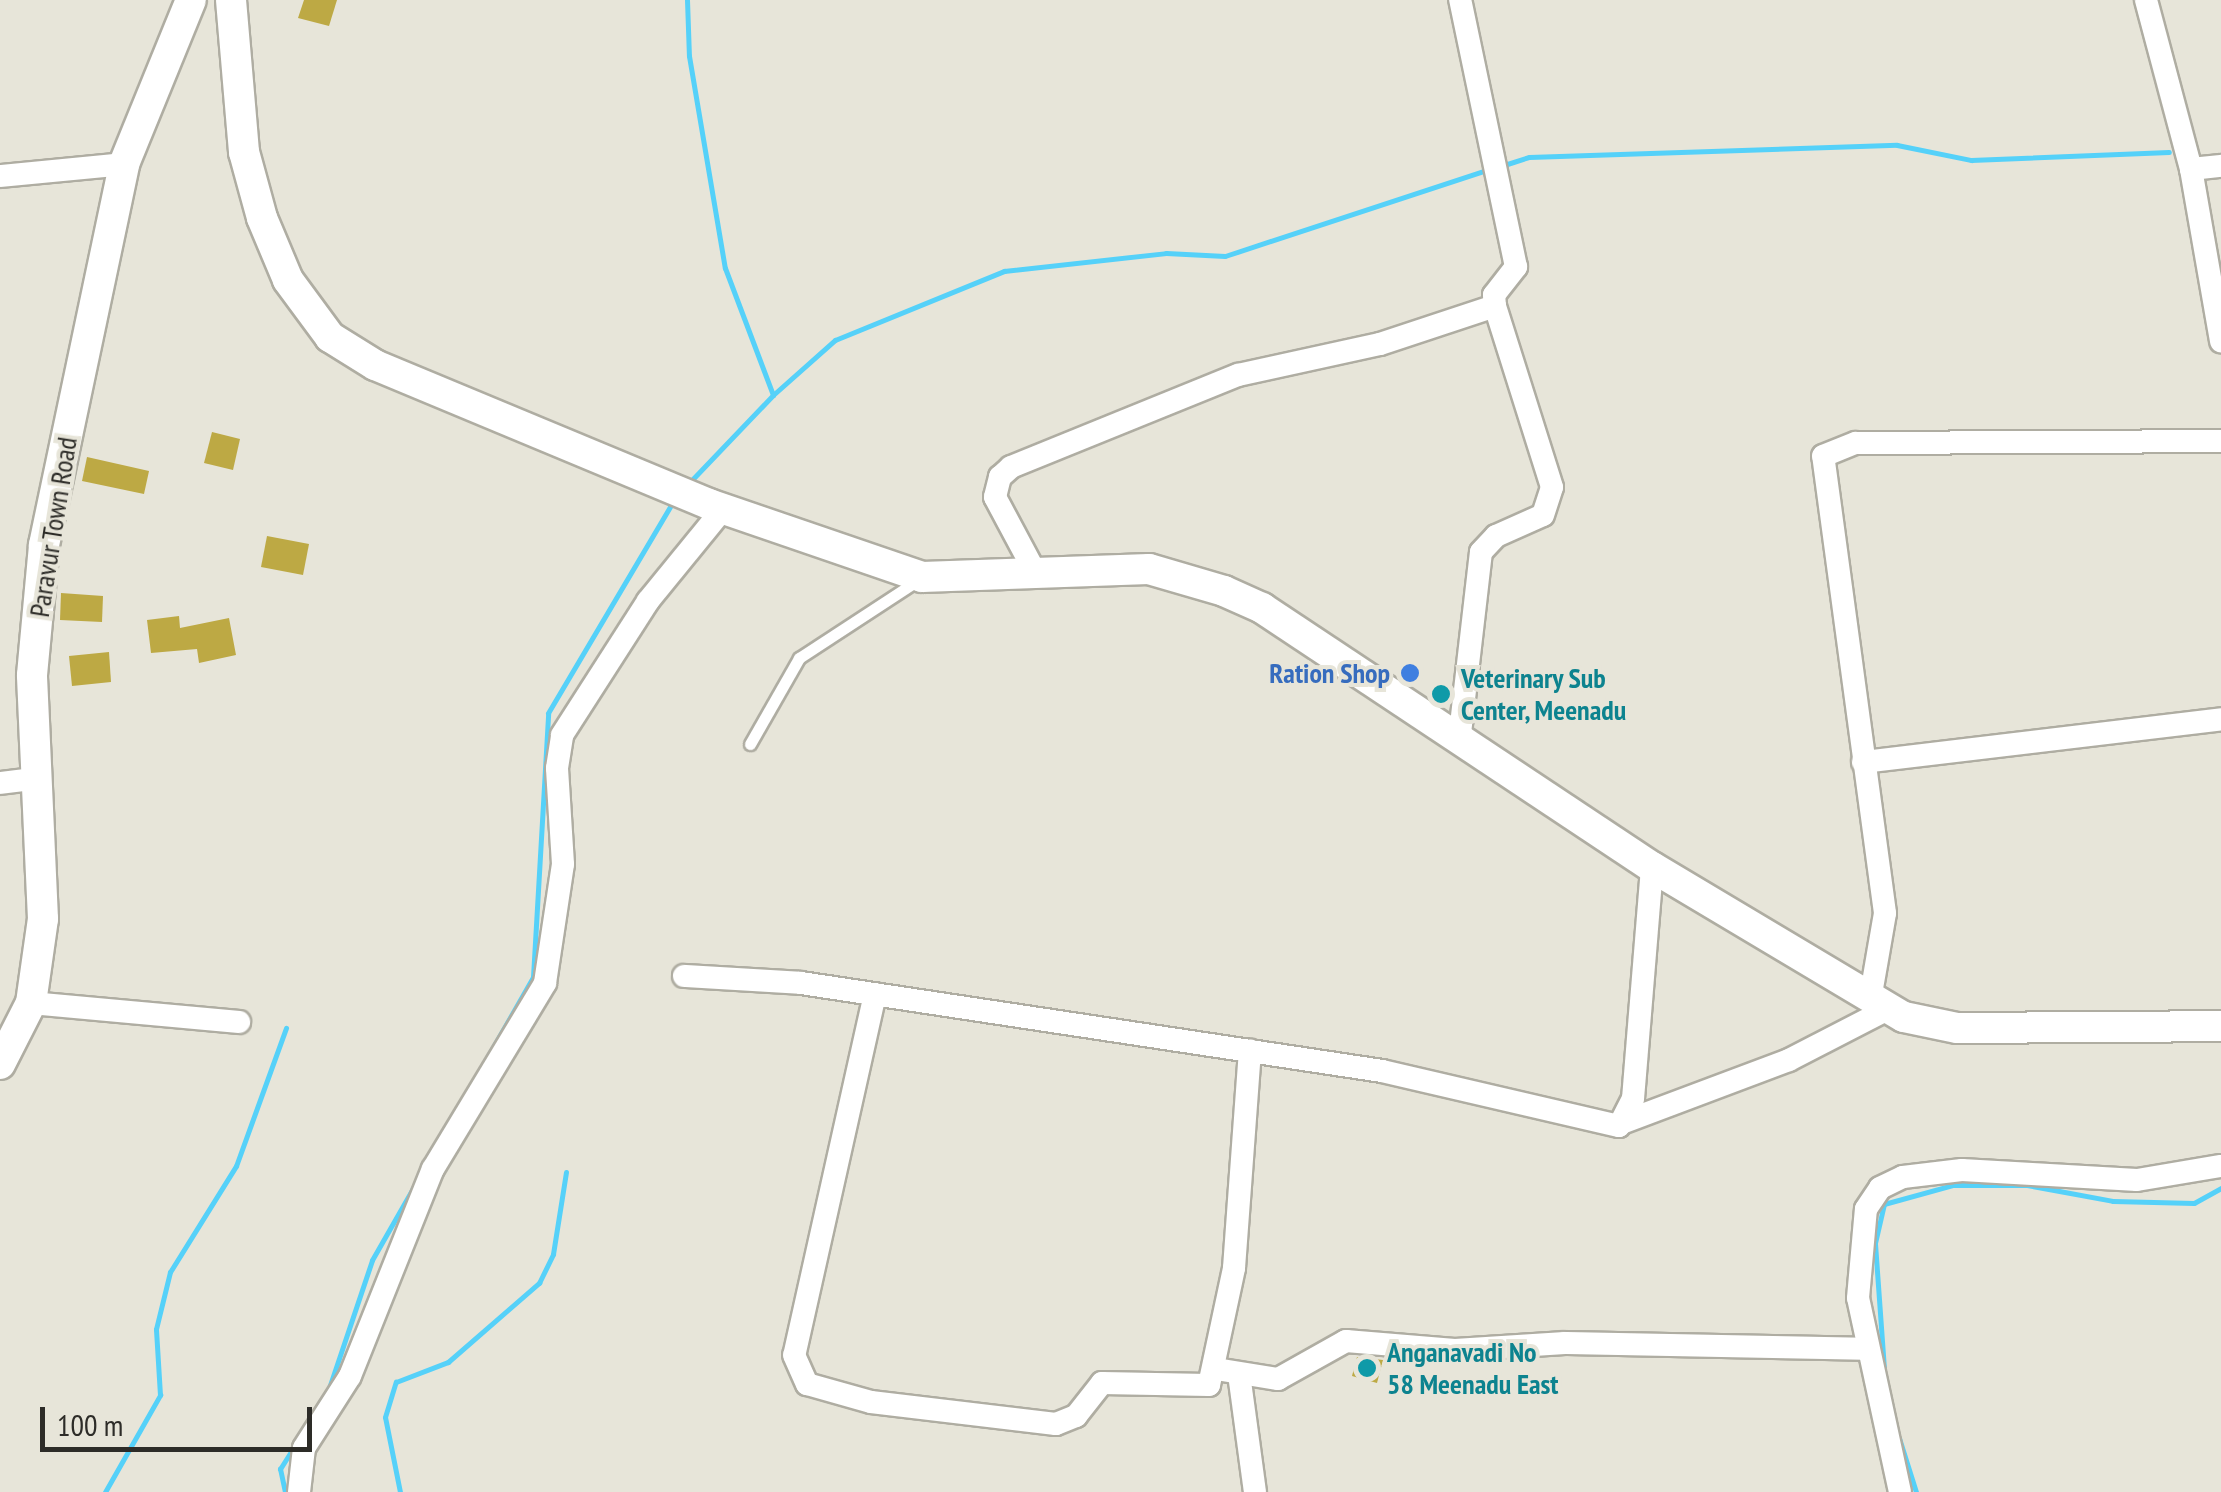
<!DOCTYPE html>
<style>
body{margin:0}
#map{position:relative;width:2221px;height:1492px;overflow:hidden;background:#e7e5d9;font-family:"PT Sans Narrow",sans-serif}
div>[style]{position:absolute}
.stream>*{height:5px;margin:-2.5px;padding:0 2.5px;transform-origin:2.5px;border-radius:2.5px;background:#55d1f9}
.building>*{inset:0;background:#bda944}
.roads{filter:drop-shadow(2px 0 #afada2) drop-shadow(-2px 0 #afada2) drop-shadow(0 2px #afada2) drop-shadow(0 -2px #afada2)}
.lane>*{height:11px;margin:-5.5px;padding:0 5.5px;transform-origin:5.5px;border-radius:5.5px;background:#fff}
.street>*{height:22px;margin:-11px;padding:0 11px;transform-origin:11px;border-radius:11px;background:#fff}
.secondary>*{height:30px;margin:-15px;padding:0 15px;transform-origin:15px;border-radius:15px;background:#fff}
.dots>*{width:28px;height:28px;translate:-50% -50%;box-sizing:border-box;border:5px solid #e7e5d9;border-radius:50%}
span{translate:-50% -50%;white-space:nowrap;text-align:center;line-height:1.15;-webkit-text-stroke:8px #e7e5d9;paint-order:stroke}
.street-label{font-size:28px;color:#2d2c28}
.shop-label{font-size:28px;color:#366cbe;font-weight:700}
.right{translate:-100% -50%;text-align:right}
.culture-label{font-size:28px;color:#0d838f;font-weight:700}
.left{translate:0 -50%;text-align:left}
.scale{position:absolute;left:40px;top:1407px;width:272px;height:45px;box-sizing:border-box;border:5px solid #2d2c28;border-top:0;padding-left:12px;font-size:30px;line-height:35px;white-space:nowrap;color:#2d2c28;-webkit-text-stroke:8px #e7e5d9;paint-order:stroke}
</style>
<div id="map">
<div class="stream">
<div style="left:687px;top:0;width:56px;rotate:88deg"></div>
<div style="left:689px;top:56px;width:215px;rotate:80.4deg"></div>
<div style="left:725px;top:268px;width:136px;rotate:69.3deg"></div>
<div style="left:773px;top:395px;width:120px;rotate:133.7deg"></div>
<div style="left:1501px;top:166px;width:29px;rotate:-18deg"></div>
<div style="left:1529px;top:157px;width:368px;rotate:-1.9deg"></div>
<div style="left:1897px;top:145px;width:76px;rotate:11.5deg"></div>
<div style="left:1971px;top:160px;width:198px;rotate:-2.3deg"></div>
<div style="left:773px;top:395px;width:83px;rotate:-41.6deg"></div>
<div style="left:835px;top:340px;width:183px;rotate:-22.2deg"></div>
<div style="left:1004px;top:271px;width:163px;rotate:-6.3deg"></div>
<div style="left:1166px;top:253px;width:59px;rotate:2.9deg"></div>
<div style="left:1225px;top:256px;width:279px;rotate:-18.2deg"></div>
<div style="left:484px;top:1063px;width:99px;rotate:-60.3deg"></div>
<div style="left:533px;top:977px;width:264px;rotate:-86.7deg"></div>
<div style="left:548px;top:713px;width:245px;rotate:-59.4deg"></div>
<div style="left:1884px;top:1369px;width:126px;rotate:-94.1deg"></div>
<div style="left:1875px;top:1243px;width:40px;rotate:-77deg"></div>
<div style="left:1884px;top:1204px;width:72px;rotate:-15.4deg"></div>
<div style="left:1953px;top:1185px;width:74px"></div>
<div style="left:2027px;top:1185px;width:87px;rotate:10.5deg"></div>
<div style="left:2113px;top:1201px;width:81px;rotate:1.4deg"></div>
<div style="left:2194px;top:1203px;width:31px;rotate:-29deg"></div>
<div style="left:328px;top:1391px;width:138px;rotate:-71.4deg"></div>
<div style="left:372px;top:1260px;width:91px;rotate:-60.3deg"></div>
<div style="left:1899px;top:1438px;width:57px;rotate:72.5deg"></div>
<div style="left:105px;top:1492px;width:112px;rotate:-60.4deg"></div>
<div style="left:160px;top:1395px;width:66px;rotate:-93.5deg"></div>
<div style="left:156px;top:1329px;width:59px;rotate:-76.2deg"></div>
<div style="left:170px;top:1272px;width:125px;rotate:-58.1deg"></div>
<div style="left:236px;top:1166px;width:147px;rotate:-70.1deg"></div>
<div style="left:285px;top:1492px;width:24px;rotate:-102deg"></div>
<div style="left:280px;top:1469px;width:31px;rotate:-58deg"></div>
<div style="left:400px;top:1492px;width:76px;rotate:-101.3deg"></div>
<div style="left:385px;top:1417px;width:37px;rotate:-73deg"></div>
<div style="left:396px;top:1382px;width:56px;rotate:-21deg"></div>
<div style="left:448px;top:1362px;width:121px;rotate:-41deg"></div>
<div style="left:539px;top:1283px;width:32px;rotate:-64deg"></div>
<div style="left:553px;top:1254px;width:83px;rotate:-81deg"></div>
</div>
<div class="building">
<div style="clip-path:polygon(304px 0,337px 0,329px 26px,298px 18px)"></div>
<div style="clip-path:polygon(212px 432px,240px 439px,233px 470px,204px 463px)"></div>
<div style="clip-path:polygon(87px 457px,149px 471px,144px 494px,82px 481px)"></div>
<div style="clip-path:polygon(267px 536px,309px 544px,303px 575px,261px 567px)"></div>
<div style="clip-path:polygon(61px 593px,103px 596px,102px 622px,60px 620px)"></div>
<div style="clip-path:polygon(179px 616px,180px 628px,229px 618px,236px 655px,199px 663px,197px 649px,151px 653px,147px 620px)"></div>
<div style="clip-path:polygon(109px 652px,111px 682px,72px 686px,69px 656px)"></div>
<div style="clip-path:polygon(1357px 1357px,1383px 1360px,1377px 1383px,1352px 1376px)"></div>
</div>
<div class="roads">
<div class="lane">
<div style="left:750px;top:744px;width:99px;rotate:-60.3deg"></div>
<div style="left:799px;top:658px;width:142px;rotate:-33.2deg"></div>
</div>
<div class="street">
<div style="left:2146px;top:0;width:175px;rotate:75.1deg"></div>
<div style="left:2191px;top:169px;width:175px;rotate:80.1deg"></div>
<div style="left:2191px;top:169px;width:30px;rotate:-6deg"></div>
<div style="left:0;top:176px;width:125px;rotate:-5.5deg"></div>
<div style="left:1035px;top:572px;width:85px;rotate:-118.1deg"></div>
<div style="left:995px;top:497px;width:21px;rotate:-76deg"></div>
<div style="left:1000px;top:477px;width:15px;rotate:-42deg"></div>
<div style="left:1011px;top:467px;width:245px;rotate:-22.1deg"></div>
<div style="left:1238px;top:375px;width:145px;rotate:-12.3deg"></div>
<div style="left:1380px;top:344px;width:121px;rotate:-18.3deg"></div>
<div style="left:1459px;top:742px;width:191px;rotate:-83.4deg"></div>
<div style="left:1481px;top:552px;width:22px;rotate:-47deg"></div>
<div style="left:1496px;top:536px;width:51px;rotate:-24.1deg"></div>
<div style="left:1543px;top:515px;width:29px;rotate:-72deg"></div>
<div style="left:1552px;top:487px;width:190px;rotate:-107.5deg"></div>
<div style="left:1495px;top:306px;width:11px;rotate:-95deg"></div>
<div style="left:1494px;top:295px;width:36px;rotate:-52deg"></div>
<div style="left:1516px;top:267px;width:273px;rotate:-101.8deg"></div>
<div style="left:1863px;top:762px;width:361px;rotate:-6.8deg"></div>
<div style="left:0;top:783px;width:35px;rotate:-7deg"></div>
<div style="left:684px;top:976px;width:117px;rotate:3.4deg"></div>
<div style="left:801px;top:983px;width:588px;rotate:8.61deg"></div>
<div style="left:1382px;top:1071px;width:243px;rotate:13.1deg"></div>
<div style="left:1619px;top:1126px;width:30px;rotate:-63deg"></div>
<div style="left:1633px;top:1099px;width:233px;rotate:-85.3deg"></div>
<div style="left:875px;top:994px;width:370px;rotate:102.6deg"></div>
<div style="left:794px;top:1355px;width:32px;rotate:66deg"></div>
<div style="left:807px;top:1384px;width:66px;rotate:15.7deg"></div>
<div style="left:871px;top:1402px;width:186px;rotate:6.8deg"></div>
<div style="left:1056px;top:1424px;width:22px;rotate:-22deg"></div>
<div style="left:1076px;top:1416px;width:42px;rotate:-51.8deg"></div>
<div style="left:1102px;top:1383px;width:107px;rotate:1.1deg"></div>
<div style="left:1209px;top:1385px;width:120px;rotate:-77.9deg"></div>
<div style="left:1234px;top:1268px;width:218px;rotate:-85.8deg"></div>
<div style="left:1870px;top:1000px;width:88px;rotate:-80.2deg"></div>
<div style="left:1885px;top:913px;width:461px;rotate:-97.7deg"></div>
<div style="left:1823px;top:456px;width:35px;rotate:-22deg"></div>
<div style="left:1856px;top:443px;width:365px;rotate:-0.3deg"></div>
<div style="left:31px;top:1003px;width:209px;rotate:5.2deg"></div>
<div style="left:1624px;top:1122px;width:176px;rotate:-20.6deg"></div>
<div style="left:1789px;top:1060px;width:109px;rotate:-27.3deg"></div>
<div style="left:1216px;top:1369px;width:63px;rotate:9.2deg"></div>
<div style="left:1278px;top:1379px;width:78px;rotate:-29.2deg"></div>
<div style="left:1346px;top:1341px;width:109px;rotate:4.7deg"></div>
<div style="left:1455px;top:1350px;width:110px;rotate:-3.6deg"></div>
<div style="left:1565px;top:1343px;width:300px;rotate:1.1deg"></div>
<div style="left:1239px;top:1374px;width:119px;rotate:82.3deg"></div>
<div style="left:299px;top:1492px;width:44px;rotate:-83.5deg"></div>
<div style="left:304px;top:1448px;width:85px;rotate:-57.4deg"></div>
<div style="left:350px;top:1376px;width:223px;rotate:-68.2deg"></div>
<div style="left:433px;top:1169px;width:217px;rotate:-58.9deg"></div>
<div style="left:545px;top:983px;width:120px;rotate:-81.4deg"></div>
<div style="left:563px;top:864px;width:96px;rotate:-93.6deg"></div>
<div style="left:557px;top:768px;width:33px;rotate:-81deg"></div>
<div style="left:562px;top:735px;width:159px;rotate:-57.3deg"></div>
<div style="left:648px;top:601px;width:119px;rotate:-50.8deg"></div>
<div style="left:1900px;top:1492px;width:198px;rotate:-102.2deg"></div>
<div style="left:1858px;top:1298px;width:89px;rotate:-84.9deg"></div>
<div style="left:1866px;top:1209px;width:25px;rotate:-56deg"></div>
<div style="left:1880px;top:1188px;width:25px;rotate:-26deg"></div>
<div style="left:1903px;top:1177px;width:59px;rotate:-6.8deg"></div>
<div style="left:1962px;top:1170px;width:175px;rotate:3.3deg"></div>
<div style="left:2137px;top:1180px;width:85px;rotate:-9.5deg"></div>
</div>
<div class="secondary">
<div style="left:231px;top:0;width:153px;rotate:85.1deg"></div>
<div style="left:244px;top:152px;width:68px;rotate:74.7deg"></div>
<div style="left:262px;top:218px;width:67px;rotate:67.2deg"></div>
<div style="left:288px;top:280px;width:71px;rotate:53.6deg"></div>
<div style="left:330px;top:337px;width:53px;rotate:31.9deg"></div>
<div style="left:375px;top:365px;width:362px;rotate:22.6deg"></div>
<div style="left:709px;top:504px;width:225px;rotate:18.9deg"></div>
<div style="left:922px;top:577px;width:227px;rotate:-2deg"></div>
<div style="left:1149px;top:569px;width:78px;rotate:16.3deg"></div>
<div style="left:1224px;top:591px;width:42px;rotate:24.1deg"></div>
<div style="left:1262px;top:608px;width:468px;rotate:33.6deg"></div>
<div style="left:1652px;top:867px;width:293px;rotate:30.8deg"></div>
<div style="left:1904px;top:1017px;width:54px;rotate:11.7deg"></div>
<div style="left:1957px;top:1028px;width:264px;rotate:-0.4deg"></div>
<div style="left:0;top:1064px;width:68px;rotate:-63.1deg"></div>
<div style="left:31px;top:1003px;width:85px;rotate:-81.9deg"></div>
<div style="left:43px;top:919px;width:244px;rotate:-92.6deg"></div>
<div style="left:32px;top:675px;width:131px;rotate:-84.7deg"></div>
<div style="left:44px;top:545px;width:389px;rotate:-78.1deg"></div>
<div style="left:124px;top:164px;width:177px;rotate:-67.8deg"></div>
</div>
</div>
<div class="dots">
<div style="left:1410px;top:673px;background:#3f7fe0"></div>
<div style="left:1441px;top:694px;background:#0f9aa8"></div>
<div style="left:1367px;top:1368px;background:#0f9aa8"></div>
</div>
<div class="street-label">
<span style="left:53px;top:527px;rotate:-81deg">Paravur Town Road</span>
</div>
<div class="shop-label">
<span class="right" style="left:1390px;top:673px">Ration Shop</span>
</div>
<div class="culture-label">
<span class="left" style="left:1461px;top:694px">Veterinary Sub<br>Center, Meenadu</span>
<span class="left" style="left:1387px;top:1368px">Anganavadi No<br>58 Meenadu East</span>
</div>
<div class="scale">100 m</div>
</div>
